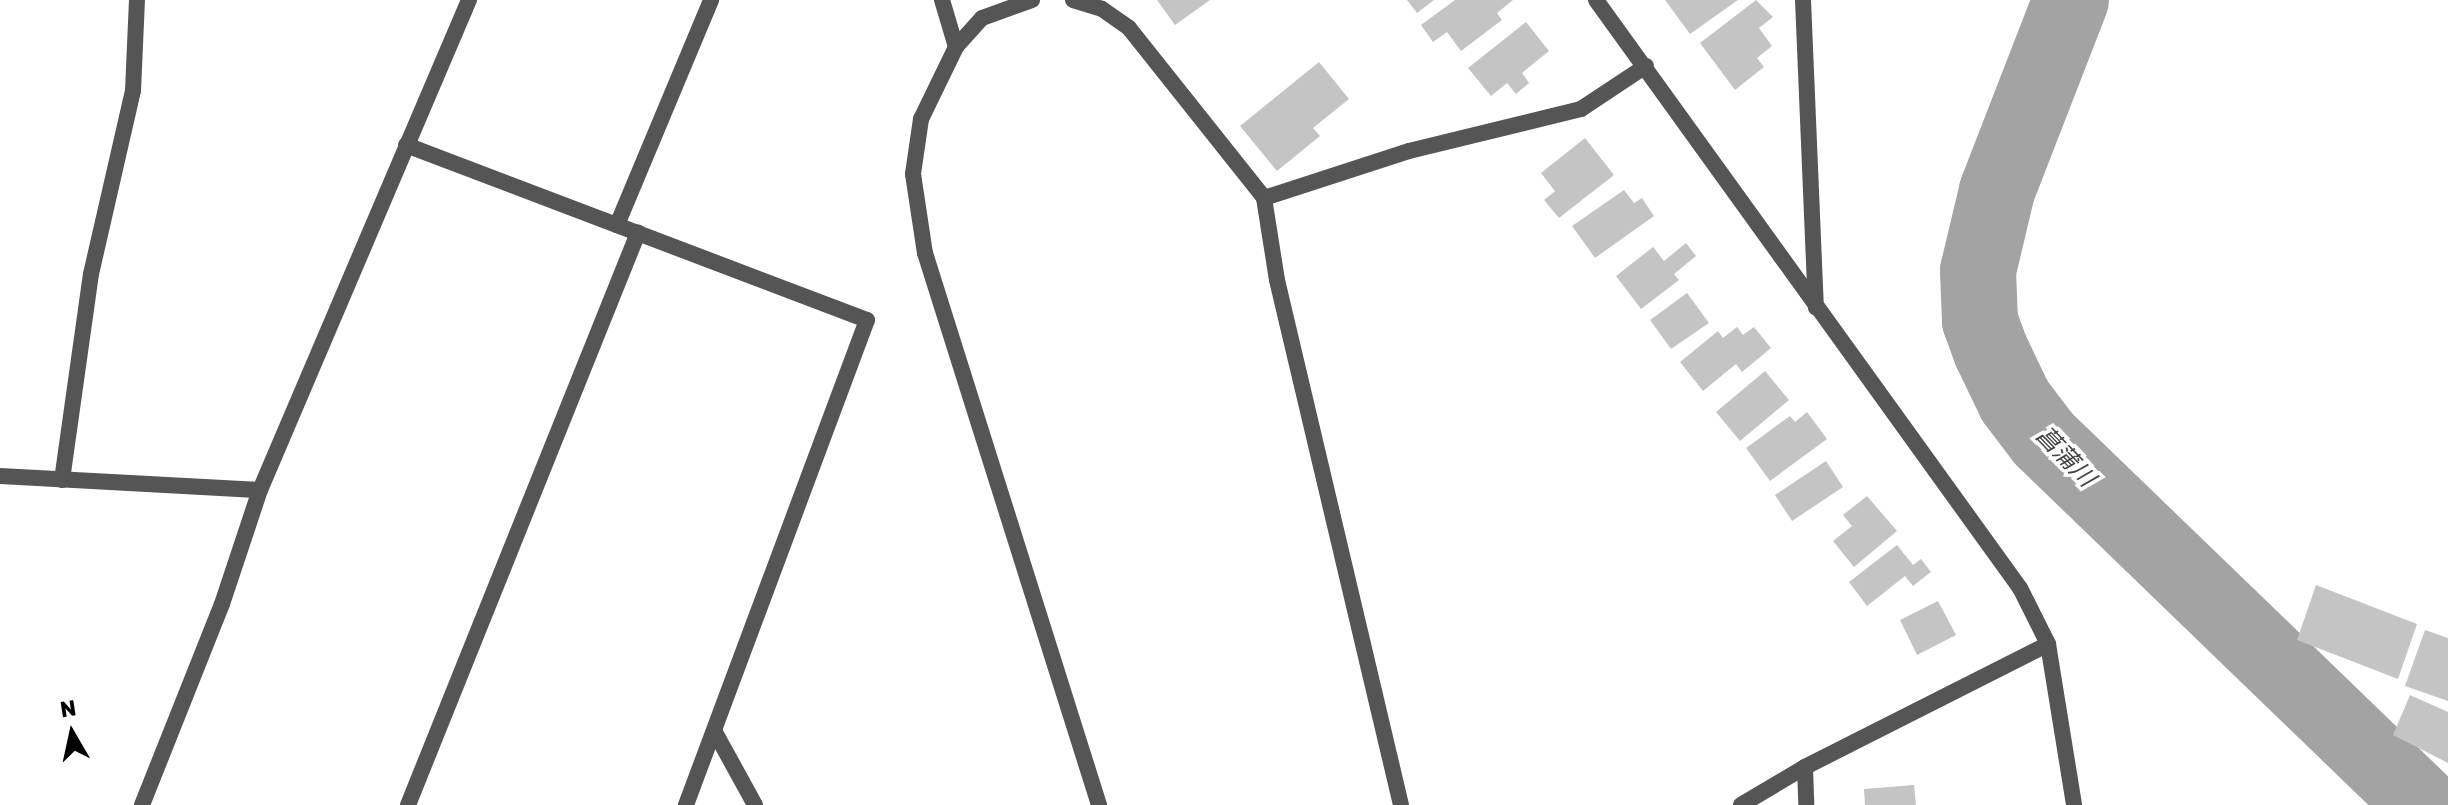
<!DOCTYPE html>
<meta charset="utf-8">
<style>
body{margin:0}
#map{position:relative;width:2448px;height:805px;overflow:hidden;background:#fff;font-family:Rubik,"Noto Sans JP",sans-serif}
div>[style]{position:absolute}
.river>*{height:76px;margin:-38px;padding:0 38px;transform-origin:38px;border-radius:38px;background:#a3a3a3}
.building>*{inset:0;background:#c4c4c4}
.street>*{height:16px;margin:-8px;padding:0 8px;transform-origin:8px;border-radius:8px;background:#555}
span{translate:-50% -50%;white-space:nowrap;text-align:center;line-height:1.15;-webkit-text-stroke:7px #fff;paint-order:stroke}
.water-label{font-size:24px;color:#444;font-style:italic}
.north{position:absolute;left:32px;top:693px;width:80px;height:80px;-webkit-text-stroke:6px #fff;paint-order:stroke;rotate:351deg;font-size:22px;font-weight:700;line-height:32px;text-align:center;color:#000}
.north::after{content:'';display:block;margin:auto;width:28px;height:36px;background:#000;clip-path:polygon(50% 0,100% 100%,50% 72%,0 100%)}
</style>
<div id="map">
<div class="river">
<div style="left:2071px;top:0;width:205px;rotate:111.2deg"></div>
<div style="left:1997px;top:191px;width:82px;rotate:103.4deg"></div>
<div style="left:1978px;top:271px;width:50px;rotate:87.7deg"></div>
<div style="left:1980px;top:321px;width:32px;rotate:70deg"></div>
<div style="left:1991px;top:351px;width:55px;rotate:64.4deg"></div>
<div style="left:2015px;top:401px;width:48px;rotate:52.7deg"></div>
<div style="left:2044px;top:439px;width:527px;rotate:44deg"></div>
</div>
<div class="building">
<div style="clip-path:polygon(1157px 0,1210px 0,1175px 25px)"></div>
<div style="clip-path:polygon(1407px 0,1434px 0,1417px 13px)"></div>
<div style="clip-path:polygon(1455px 0,1513px 0,1497px 13px,1502px 20px,1461px 51px,1447px 32px,1433px 42px,1421px 25px)"></div>
<div style="clip-path:polygon(1665px 0,1738px 0,1690px 34px)"></div>
<div style="clip-path:polygon(1756px 0,1773px 17px,1759px 28px,1772px 46px,1757px 58px,1764px 67px,1735px 90px,1700px 43px)"></div>
<div style="clip-path:polygon(1526px 22px,1549px 51px,1522px 73px,1529px 83px,1516px 94px,1507px 83px,1491px 96px,1468px 68px)"></div>
<div style="clip-path:polygon(1319px 62px,1349px 99px,1313px 128px,1320px 136px,1277px 171px,1240px 126px)"></div>
<div style="clip-path:polygon(1585px 138px,1614px 175px,1559px 218px,1544px 200px,1555px 191px,1541px 173px)"></div>
<div style="clip-path:polygon(1624px 190px,1634px 203px,1642px 198px,1654px 216px,1595px 258px,1572px 226px)"></div>
<div style="clip-path:polygon(1686px 243px,1696px 256px,1674px 274px,1679px 280px,1641px 309px,1616px 276px,1653px 247px,1664px 261px)"></div>
<div style="clip-path:polygon(1687px 293px,1709px 323px,1671px 349px,1650px 320px)"></div>
<div style="clip-path:polygon(1737px 327px,1743px 335px,1754px 327px,1771px 348px,1742px 372px,1736px 364px,1703px 391px,1680px 362px,1718px 331px,1723px 338px)"></div>
<div style="clip-path:polygon(1765px 371px,1789px 400px,1740px 441px,1716px 412px)"></div>
<div style="clip-path:polygon(1807px 412px,1827px 439px,1770px 481px,1746px 448px,1790px 416px,1795px 422px)"></div>
<div style="clip-path:polygon(1826px 461px,1843px 487px,1792px 521px,1775px 495px)"></div>
<div style="clip-path:polygon(1867px 496px,1897px 531px,1854px 567px,1833px 541px,1852px 526px,1843px 515px)"></div>
<div style="clip-path:polygon(1897px 545px,1913px 565px,1921px 559px,1931px 572px,1913px 586px,1905px 576px,1867px 606px,1849px 582px)"></div>
<div style="clip-path:polygon(2316px 585px,2417px 624px,2398px 679px,2297px 640px)"></div>
<div style="clip-path:polygon(1938px 601px,1956px 635px,1917px 655px,1900px 620px)"></div>
<div style="clip-path:polygon(2425px 630px,2448px 638px,2448px 701px,2405px 686px)"></div>
<div style="clip-path:polygon(2410px 695px,2448px 712px,2448px 763px,2393px 735px)"></div>
<div style="clip-path:polygon(1914px 785px,1916px 805px,1865px 805px,1864px 789px)"></div>
</div>
<div class="street">
<div style="left:942px;top:0;width:49px;rotate:73.4deg"></div>
<div style="left:1032px;top:0;width:53px;rotate:160.2deg"></div>
<div style="left:982px;top:18px;width:39px;rotate:132deg"></div>
<div style="left:956px;top:47px;width:80px;rotate:115.9deg"></div>
<div style="left:921px;top:119px;width:56px;rotate:98.3deg"></div>
<div style="left:913px;top:174px;width:80px;rotate:81.4deg"></div>
<div style="left:925px;top:253px;width:579px;rotate:72.5deg"></div>
<div style="left:1073px;top:0;width:30px;rotate:17deg"></div>
<div style="left:1102px;top:9px;width:33px;rotate:35deg"></div>
<div style="left:1129px;top:28px;width:217px;rotate:51.5deg"></div>
<div style="left:1264px;top:198px;width:83px;rotate:81deg"></div>
<div style="left:1277px;top:280px;width:539px;rotate:76.71deg"></div>
<div style="left:1596px;top:0;width:725px;rotate:54.21deg"></div>
<div style="left:2020px;top:588px;width:63px;rotate:63.4deg"></div>
<div style="left:2048px;top:644px;width:163px;rotate:80.8deg"></div>
<div style="left:1803px;top:0;width:308px;rotate:87.6deg"></div>
<div style="left:406px;top:145px;width:493px;rotate:20.8deg"></div>
<div style="left:867px;top:320px;width:518px;rotate:110.47deg"></div>
<div style="left:1264px;top:198px;width:152px;rotate:-18deg"></div>
<div style="left:1409px;top:151px;width:177px;rotate:-13.7deg"></div>
<div style="left:1581px;top:109px;width:78px;rotate:-33.5deg"></div>
<div style="left:617px;top:225px;width:244px;rotate:-67.3deg"></div>
<div style="left:0;top:476px;width:260px;rotate:3.1deg"></div>
<div style="left:260px;top:490px;width:533px;rotate:-66.9deg"></div>
<div style="left:62px;top:480px;width:208px;rotate:-82deg"></div>
<div style="left:91px;top:274px;width:188px;rotate:-77.1deg"></div>
<div style="left:133px;top:91px;width:91px;rotate:-87.5deg"></div>
<div style="left:716px;top:734px;width:81px;rotate:61.2deg"></div>
<div style="left:1805px;top:767px;width:38px;rotate:88deg"></div>
<div style="left:142px;top:805px;width:216px;rotate:-68.3deg"></div>
<div style="left:222px;top:604px;width:120px;rotate:-71.6deg"></div>
<div style="left:408px;top:805px;width:617px;rotate:-68.1deg"></div>
<div style="left:1741px;top:805px;width:74px;rotate:-30.7deg"></div>
<div style="left:1805px;top:767px;width:272px;rotate:-26.8deg"></div>
</div>
<div class="water-label">
<span style="left:2065px;top:457px;rotate:46deg">菖蒲川</span>
</div>
<div class="north">N</div>
</div>
